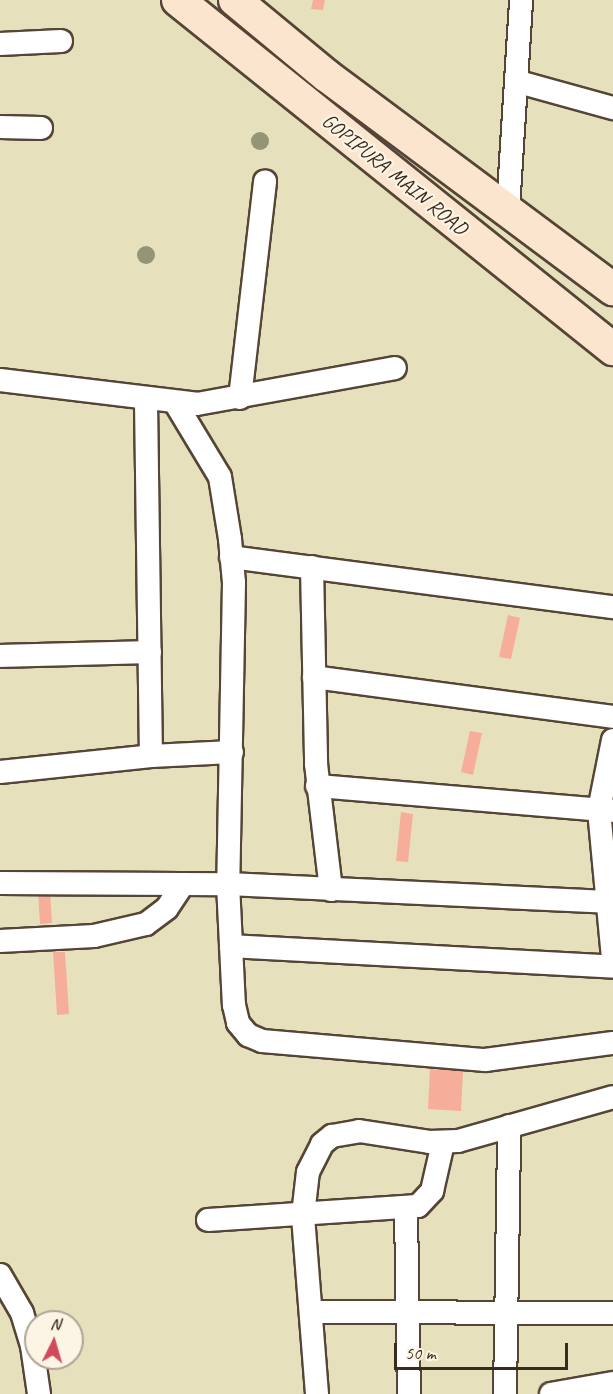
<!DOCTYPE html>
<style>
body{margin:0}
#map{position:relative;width:613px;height:1394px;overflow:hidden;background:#e7e0bd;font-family:Caveat,sans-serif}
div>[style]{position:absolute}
.building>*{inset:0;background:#f6ad99}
.roads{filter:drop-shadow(2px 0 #554536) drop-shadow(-2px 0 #554536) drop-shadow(0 2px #554536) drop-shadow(0 -2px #554536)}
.minor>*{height:22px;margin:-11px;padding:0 11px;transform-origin:11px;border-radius:11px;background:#fff}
.secondary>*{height:32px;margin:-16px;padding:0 16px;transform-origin:16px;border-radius:16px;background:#fbe5cf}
.trees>*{width:18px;height:18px;margin:-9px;border-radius:50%;background:#949576}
span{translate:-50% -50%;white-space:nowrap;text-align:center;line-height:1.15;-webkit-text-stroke:4.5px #fcf5e5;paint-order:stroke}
.street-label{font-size:21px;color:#3b2a1e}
.north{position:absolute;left:24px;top:1310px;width:60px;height:60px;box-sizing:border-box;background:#fcf5e5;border:2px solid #afa495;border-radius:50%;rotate:5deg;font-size:16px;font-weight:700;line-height:24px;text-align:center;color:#3b2a1e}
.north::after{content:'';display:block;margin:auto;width:21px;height:27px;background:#d1495b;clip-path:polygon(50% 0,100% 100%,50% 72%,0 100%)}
.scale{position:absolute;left:394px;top:1343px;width:174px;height:27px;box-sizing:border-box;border:3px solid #3b2a1e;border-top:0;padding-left:8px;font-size:18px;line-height:21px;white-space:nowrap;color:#3b2a1e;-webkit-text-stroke:4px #fcf5e5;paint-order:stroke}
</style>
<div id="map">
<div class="building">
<div style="clip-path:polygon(313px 0,325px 0,323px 10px,311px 9px)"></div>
<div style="clip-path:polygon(508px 615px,520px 618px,511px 659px,499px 657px)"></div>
<div style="clip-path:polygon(470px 731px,482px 733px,473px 775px,461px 772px)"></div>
<div style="clip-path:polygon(401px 812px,413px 814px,408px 862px,396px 861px)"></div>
<div style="clip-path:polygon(38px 891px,50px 891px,52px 923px,40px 924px)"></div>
<div style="clip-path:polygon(53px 952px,65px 952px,69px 1014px,57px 1015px)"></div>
<div style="clip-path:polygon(430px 1069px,463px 1071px,461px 1111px,428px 1109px)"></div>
</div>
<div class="roads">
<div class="minor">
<div style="left:0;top:44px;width:61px;rotate:-2.8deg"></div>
<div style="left:519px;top:82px;width:98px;rotate:15.5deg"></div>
<div style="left:0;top:127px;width:41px;rotate:1.4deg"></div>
<div style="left:508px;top:209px;width:209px;rotate:-86.4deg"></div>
<div style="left:0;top:380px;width:198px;rotate:6.9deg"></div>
<div style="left:197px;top:404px;width:201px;rotate:-10.3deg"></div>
<div style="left:240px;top:398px;width:218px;rotate:-83.4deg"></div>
<div style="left:146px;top:401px;width:355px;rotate:89.2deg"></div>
<div style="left:151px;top:756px;width:81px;rotate:-2.8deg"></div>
<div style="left:176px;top:404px;width:85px;rotate:58.9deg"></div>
<div style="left:220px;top:477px;width:63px;rotate:80.8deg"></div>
<div style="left:230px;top:539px;width:44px;rotate:84.8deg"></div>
<div style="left:234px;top:583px;width:301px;rotate:91.1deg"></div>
<div style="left:228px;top:884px;width:121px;rotate:87.2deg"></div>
<div style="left:234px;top:1005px;width:18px;rotate:77deg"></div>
<div style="left:238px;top:1023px;width:16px;rotate:50deg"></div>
<div style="left:248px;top:1035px;width:15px;rotate:23deg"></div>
<div style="left:262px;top:1041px;width:224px;rotate:4.9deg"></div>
<div style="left:485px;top:1060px;width:129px;rotate:-7.6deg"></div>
<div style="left:231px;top:557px;width:385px;rotate:7.5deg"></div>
<div style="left:312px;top:567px;width:197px;rotate:88.8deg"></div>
<div style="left:316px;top:764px;width:127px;rotate:83.2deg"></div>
<div style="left:0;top:656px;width:150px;rotate:-1.5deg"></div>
<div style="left:314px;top:677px;width:302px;rotate:7.6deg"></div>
<div style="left:613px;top:740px;width:71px;rotate:101.3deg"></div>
<div style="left:599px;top:810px;width:148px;rotate:84.6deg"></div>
<div style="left:0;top:772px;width:152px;rotate:-6deg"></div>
<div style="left:317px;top:786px;width:297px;rotate:4.8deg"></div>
<div style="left:0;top:883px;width:228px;rotate:0.3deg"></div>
<div style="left:228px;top:884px;width:385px;rotate:2.7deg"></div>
<div style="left:0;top:941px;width:94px;rotate:-3deg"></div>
<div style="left:94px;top:936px;width:53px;rotate:-13deg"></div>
<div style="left:146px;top:924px;width:26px;rotate:-37deg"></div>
<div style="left:167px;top:908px;width:29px;rotate:-56deg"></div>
<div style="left:231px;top:946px;width:383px;rotate:3.1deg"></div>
<div style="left:406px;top:1210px;width:184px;rotate:89.1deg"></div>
<div style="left:208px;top:1220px;width:210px;rotate:-3.8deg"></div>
<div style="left:418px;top:1206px;width:21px;rotate:-47deg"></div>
<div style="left:432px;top:1191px;width:49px;rotate:-77.1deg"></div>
<div style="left:0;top:1275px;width:44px;rotate:59.9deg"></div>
<div style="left:22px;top:1313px;width:34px;rotate:73deg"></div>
<div style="left:32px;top:1346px;width:49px;rotate:81.7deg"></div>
<div style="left:311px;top:1312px;width:302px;rotate:0.2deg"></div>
<div style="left:317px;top:1394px;width:180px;rotate:-94.5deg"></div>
<div style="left:303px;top:1215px;width:43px;rotate:-83.4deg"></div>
<div style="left:308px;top:1172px;width:31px;rotate:-63deg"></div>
<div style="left:322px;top:1144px;width:13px;rotate:-39deg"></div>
<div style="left:332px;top:1136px;width:27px;rotate:-10deg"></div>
<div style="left:359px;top:1131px;width:71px;rotate:8.9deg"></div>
<div style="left:429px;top:1142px;width:29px;rotate:-2deg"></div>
<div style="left:458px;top:1141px;width:161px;rotate:-15.8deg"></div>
<div style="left:505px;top:1394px;width:268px;rotate:-89.1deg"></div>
<div style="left:551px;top:1394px;width:63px;rotate:-10.1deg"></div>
</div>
<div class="secondary">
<div style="left:178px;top:0;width:558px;rotate:38.74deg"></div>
<div style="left:235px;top:0;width:119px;rotate:39.6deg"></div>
<div style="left:327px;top:76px;width:357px;rotate:36.7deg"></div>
</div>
</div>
<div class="trees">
<div style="left:260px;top:141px"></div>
<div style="left:146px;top:255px"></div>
</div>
<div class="street-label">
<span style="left:395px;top:174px;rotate:39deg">GOPIPURA MAIN ROAD</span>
</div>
<div class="north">N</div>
<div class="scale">50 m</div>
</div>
